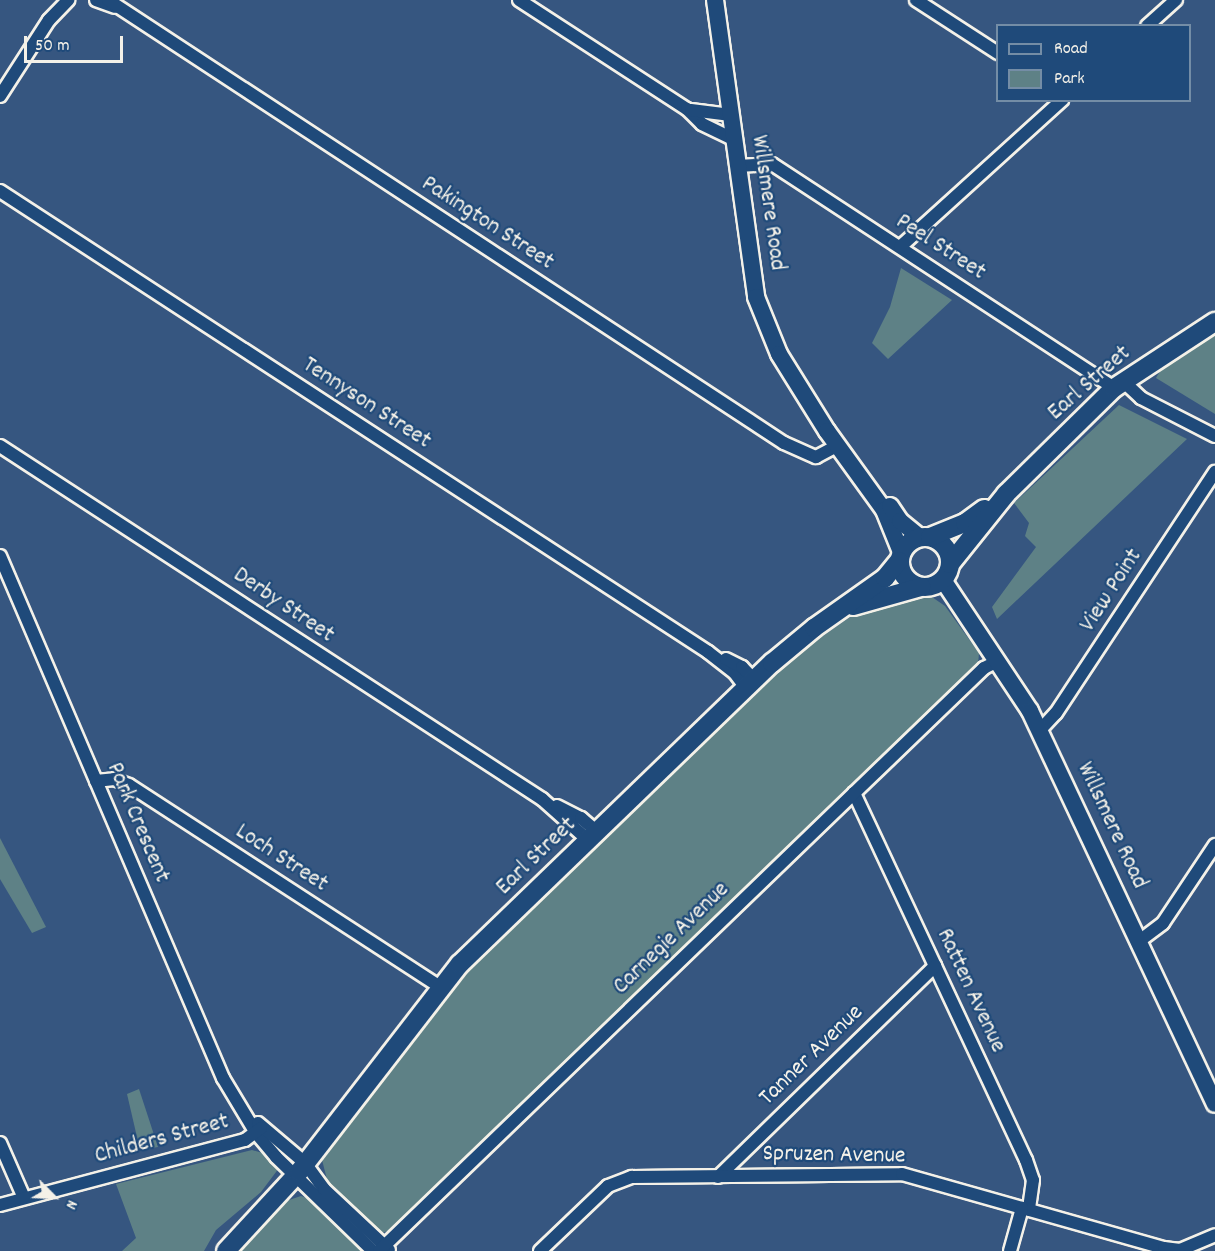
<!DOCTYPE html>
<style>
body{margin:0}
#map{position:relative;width:1215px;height:1251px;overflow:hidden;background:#365680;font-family:Dekko,sans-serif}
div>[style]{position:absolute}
.green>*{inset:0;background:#5e8186}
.roads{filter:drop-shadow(2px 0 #f4f1e8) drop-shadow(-2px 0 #f4f1e8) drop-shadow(0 2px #f4f1e8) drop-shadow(0 -2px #f4f1e8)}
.street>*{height:12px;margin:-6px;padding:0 6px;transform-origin:6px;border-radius:6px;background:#1f4a7a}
.secondary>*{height:16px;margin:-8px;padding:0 8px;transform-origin:8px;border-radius:8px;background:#1f4a7a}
.primary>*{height:18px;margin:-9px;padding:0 9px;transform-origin:9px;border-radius:9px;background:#1f4a7a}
.primary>.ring{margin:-9px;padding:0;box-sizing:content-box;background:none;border:18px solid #1f4a7a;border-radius:50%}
span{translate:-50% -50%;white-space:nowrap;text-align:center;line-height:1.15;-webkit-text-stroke:4.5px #1f4a7a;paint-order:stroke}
.street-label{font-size:24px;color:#f4f1e8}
.legend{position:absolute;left:996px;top:24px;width:195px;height:78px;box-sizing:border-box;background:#1f4a7a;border:2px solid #748da6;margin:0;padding:8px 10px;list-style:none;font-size:18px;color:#f4f1e8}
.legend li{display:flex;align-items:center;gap:12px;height:30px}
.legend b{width:30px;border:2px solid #748da6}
.north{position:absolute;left:24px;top:1167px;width:60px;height:60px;-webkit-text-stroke:4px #1f4a7a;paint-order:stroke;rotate:114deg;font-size:16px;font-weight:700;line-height:24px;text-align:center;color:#f4f1e8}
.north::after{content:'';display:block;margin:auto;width:21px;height:27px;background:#f4f1e8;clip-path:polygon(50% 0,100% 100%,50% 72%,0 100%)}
.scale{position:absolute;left:24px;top:36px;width:99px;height:27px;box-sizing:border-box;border:3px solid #f4f1e8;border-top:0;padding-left:8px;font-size:18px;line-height:21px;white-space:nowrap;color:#f4f1e8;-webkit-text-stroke:4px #1f4a7a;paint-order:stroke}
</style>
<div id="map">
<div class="green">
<div style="clip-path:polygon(901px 268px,952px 300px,888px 359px,872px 343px,890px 307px)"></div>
<div style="clip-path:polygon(1215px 334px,1215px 414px,1156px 378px,1164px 364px)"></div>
<div style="clip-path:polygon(1119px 405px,1187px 439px,997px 619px,992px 607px,1036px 547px,1025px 536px,1029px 523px,1014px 503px)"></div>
<div style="clip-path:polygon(915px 596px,932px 597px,945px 606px,979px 653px,978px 665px,391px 1230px,379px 1234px,329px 1187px,322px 1160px,465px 971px,787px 661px,850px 617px)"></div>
<div style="clip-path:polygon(0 838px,46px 927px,32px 933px,0 879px)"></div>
<div style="clip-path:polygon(139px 1089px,158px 1147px,140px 1150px,127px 1094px)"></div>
<div style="clip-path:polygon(252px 1150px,266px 1154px,279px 1168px,261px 1192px,216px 1230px,204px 1251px,122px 1251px,136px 1238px,116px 1184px)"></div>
<div style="clip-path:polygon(301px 1196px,313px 1200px,368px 1251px,238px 1251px,286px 1201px)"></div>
</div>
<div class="roads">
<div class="street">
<div style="left:96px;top:0;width:20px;rotate:20deg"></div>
<div style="left:108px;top:0;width:808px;rotate:33.24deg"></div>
<div style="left:784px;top:443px;width:35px;rotate:24deg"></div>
<div style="left:816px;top:457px;width:24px;rotate:-28deg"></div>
<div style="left:519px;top:0;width:200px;rotate:33deg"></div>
<div style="left:687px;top:109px;width:21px;rotate:45deg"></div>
<div style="left:702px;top:124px;width:37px;rotate:26deg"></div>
<div style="left:916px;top:0;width:98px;rotate:32.9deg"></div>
<div style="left:1147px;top:26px;width:39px;rotate:-42deg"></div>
<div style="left:0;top:96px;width:90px;rotate:-57.2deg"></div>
<div style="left:49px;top:20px;width:28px;rotate:-46deg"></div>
<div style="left:691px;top:110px;width:40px;rotate:7.1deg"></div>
<div style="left:738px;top:166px;width:34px;rotate:-3deg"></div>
<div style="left:772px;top:164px;width:409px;rotate:33.2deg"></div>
<div style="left:0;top:191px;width:845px;rotate:33.07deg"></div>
<div style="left:708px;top:652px;width:33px;rotate:38deg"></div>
<div style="left:734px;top:672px;width:20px;rotate:53deg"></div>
<div style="left:900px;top:247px;width:219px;rotate:-42.2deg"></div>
<div style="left:1123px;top:381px;width:25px;rotate:43deg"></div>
<div style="left:1141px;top:398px;width:83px;rotate:27.2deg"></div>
<div style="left:0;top:446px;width:647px;rotate:33.08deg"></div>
<div style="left:542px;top:799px;width:62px;rotate:41.7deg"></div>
<div style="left:0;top:556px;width:568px;rotate:66.87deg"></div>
<div style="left:223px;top:1078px;width:64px;rotate:59deg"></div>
<div style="left:256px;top:1133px;width:31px;rotate:50deg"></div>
<div style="left:276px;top:1157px;width:135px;rotate:44.1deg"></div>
<div style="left:726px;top:659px;width:18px;rotate:27deg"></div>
<div style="left:742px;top:667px;width:18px;rotate:47deg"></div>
<div style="left:1040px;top:730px;width:23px;rotate:-47deg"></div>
<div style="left:1056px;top:713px;width:289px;rotate:-56.6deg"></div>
<div style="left:96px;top:781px;width:18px;rotate:-6deg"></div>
<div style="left:114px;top:779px;width:16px;rotate:22deg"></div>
<div style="left:129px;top:785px;width:371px;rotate:33deg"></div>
<div style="left:854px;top:793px;width:405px;rotate:64.9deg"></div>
<div style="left:1026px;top:1160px;width:21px;rotate:71deg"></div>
<div style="left:1033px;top:1180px;width:30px;rotate:98deg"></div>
<div style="left:557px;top:806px;width:27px;rotate:27deg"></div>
<div style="left:581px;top:818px;width:21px;rotate:41deg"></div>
<div style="left:1138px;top:942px;width:31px;rotate:-37deg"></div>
<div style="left:1163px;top:923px;width:94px;rotate:-56.3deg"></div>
<div style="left:258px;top:1123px;width:62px;rotate:40.4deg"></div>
<div style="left:305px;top:1163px;width:32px;rotate:54deg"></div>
<div style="left:324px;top:1189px;width:89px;rotate:43.2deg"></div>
<div style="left:0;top:1143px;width:60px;rotate:66.4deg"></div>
<div style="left:718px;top:1177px;width:303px;rotate:-44.2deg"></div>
<div style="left:0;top:1205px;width:253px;rotate:-14.9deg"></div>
<div style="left:245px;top:1140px;width:20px;rotate:-37deg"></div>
<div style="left:379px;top:1251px;width:840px;rotate:-43.94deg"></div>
<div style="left:984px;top:668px;width:16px;rotate:-27deg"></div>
<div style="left:540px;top:1251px;width:94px;rotate:-43.7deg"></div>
<div style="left:608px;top:1186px;width:26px;rotate:-21deg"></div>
<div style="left:632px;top:1177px;width:270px;rotate:-0.6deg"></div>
<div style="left:902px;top:1174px;width:272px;rotate:15.8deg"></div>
<div style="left:1164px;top:1248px;width:16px;rotate:7deg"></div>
<div style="left:1180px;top:1250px;width:38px;rotate:-23deg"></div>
<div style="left:1010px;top:1251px;width:45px;rotate:-74.4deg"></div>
</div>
<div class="secondary">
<div style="left:715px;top:0;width:300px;rotate:82.1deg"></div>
<div style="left:756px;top:297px;width:61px;rotate:68deg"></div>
<div style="left:779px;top:354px;width:91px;rotate:58.1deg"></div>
<div style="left:827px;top:431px;width:97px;rotate:54.2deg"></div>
<div style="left:884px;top:510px;width:45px;rotate:68deg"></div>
<div style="left:890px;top:506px;width:18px;rotate:56deg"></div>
<div style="left:900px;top:521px;width:26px;rotate:39deg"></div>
<div style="left:943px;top:580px;width:157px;rotate:56.4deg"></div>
<div style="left:1030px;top:711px;width:434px;rotate:64.8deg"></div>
</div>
<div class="primary">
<div class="ring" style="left:900px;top:537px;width:32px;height:32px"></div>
<div style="left:930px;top:537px;width:38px;rotate:-22deg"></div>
<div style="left:965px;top:523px;width:24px;rotate:-36deg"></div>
<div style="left:950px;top:564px;width:90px;rotate:-51.3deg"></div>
<div style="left:1006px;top:494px;width:151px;rotate:-44.5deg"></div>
<div style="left:1114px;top:388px;width:121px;rotate:-33.2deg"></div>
<div style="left:853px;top:606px;width:71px;rotate:-15.6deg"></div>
<div style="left:226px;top:1251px;width:108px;rotate:-47.3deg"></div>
<div style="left:299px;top:1172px;width:263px;rotate:-52.3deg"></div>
<div style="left:460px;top:964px;width:434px;rotate:-44deg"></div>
<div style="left:772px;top:663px;width:55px;rotate:-39.8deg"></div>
<div style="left:814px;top:628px;width:87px;rotate:-35.2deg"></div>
<div style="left:885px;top:578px;width:22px;rotate:-51deg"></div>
</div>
</div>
<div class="street-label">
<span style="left:767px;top:203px;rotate:82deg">Willsmere Road</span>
<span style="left:487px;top:224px;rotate:33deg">Pakington Street</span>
<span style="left:940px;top:248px;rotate:33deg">Peel Street</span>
<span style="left:1090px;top:384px;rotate:-41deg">Earl Street</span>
<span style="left:366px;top:404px;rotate:33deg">Tennyson Street</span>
<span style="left:1112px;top:591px;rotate:-57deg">View Point</span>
<span style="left:283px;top:606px;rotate:34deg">Derby Street</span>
<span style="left:137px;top:823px;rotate:67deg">Park Crescent</span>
<span style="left:1111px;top:826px;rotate:65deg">Willsmere Road</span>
<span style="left:537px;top:857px;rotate:-44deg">Earl Street</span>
<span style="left:281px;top:859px;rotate:33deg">Loch Street</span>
<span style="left:672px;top:939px;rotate:-44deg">Carnegie Avenue</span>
<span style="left:970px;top:991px;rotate:65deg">Ratten Avenue</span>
<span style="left:812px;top:1056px;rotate:-44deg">Tanner Avenue</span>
<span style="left:162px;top:1140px;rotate:-15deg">Childers Street</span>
<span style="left:834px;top:1156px;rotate:1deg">Spruzen Avenue</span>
</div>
<ul class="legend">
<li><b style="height:8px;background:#1f4a7a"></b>Road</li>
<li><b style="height:16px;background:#5e8186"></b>Park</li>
</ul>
<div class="north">N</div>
<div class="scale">50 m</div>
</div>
